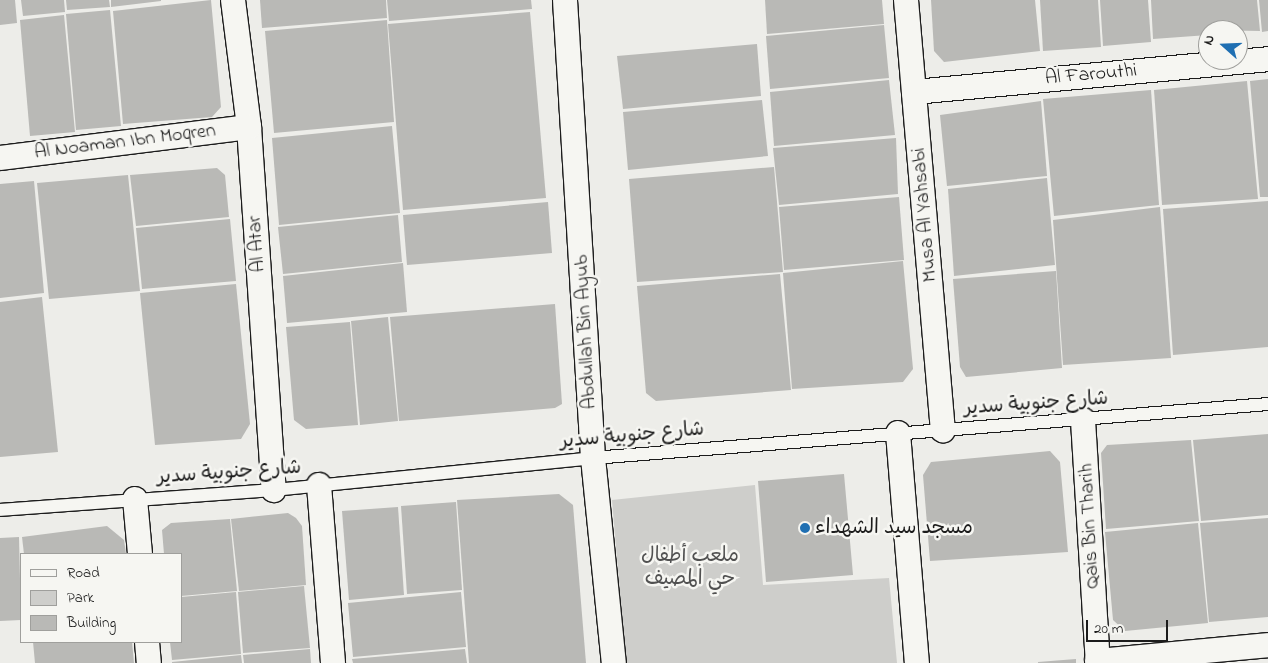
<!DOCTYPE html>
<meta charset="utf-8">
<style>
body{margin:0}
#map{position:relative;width:1268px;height:663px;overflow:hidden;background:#edede9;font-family:"Indie Flower","Playpen Sans Arabic",sans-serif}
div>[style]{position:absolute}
.green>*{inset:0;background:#cececb}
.building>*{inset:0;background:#b9b9b6}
.roads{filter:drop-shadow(1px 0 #1c1c1c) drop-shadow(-1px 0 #1c1c1c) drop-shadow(0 1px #1c1c1c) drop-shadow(0 -1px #1c1c1c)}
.lane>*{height:12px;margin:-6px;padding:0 6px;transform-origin:6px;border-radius:6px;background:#f6f6f2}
.street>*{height:24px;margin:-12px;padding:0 12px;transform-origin:12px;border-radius:12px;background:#f6f6f2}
.dots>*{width:14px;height:14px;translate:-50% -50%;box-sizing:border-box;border:2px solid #f6f6f2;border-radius:50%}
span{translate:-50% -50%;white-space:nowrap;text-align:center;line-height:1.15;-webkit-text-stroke:5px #f6f6f2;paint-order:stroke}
.street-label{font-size:20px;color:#1c1c1c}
.poi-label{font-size:20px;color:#1c1c1c}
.left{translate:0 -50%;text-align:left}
.park-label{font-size:20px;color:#515151}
.legend{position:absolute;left:20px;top:553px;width:162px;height:90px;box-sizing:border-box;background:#f6f6f2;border:1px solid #9f9f9c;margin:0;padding:6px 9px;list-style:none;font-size:15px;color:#1c1c1c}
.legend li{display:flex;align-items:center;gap:10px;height:25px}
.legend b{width:25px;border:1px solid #9f9f9c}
.north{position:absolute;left:1198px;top:20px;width:50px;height:50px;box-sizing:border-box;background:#f6f6f2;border:1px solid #9f9f9c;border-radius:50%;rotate:290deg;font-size:14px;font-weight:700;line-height:20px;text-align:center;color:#1c1c1c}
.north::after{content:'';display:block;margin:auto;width:18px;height:22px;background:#1f6fb2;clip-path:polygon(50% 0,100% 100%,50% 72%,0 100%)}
.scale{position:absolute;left:1086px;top:620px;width:82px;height:22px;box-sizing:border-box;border:2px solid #1c1c1c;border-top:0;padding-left:6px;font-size:15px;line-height:18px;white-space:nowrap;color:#1c1c1c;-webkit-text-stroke:4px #f6f6f2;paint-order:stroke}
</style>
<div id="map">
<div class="green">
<div style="clip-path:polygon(755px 485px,763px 585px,889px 578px,897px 663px,626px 663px,612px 500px)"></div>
</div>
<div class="building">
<div style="clip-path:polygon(0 0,15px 0,17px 23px,0 25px)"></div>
<div style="clip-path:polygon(21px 0,64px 0,65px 12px,23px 16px)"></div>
<div style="clip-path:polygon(66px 0,109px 0,110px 7px,67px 10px)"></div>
<div style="clip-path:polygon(111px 0,161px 0,161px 1px,111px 7px)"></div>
<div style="clip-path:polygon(211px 0,221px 107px,212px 117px,123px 124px,113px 11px)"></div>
<div style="clip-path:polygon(260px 0,386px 0,387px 18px,262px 28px)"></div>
<div style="clip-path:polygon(387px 0,531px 0,532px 9px,389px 21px)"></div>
<div style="clip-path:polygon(765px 0,882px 0,884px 24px,767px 34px)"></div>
<div style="clip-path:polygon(931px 0,1035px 0,1040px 51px,944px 62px,934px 51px)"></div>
<div style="clip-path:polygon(1040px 0,1098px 0,1101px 47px,1043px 51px)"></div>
<div style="clip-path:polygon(1100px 0,1148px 0,1151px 42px,1103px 46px)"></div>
<div style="clip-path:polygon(1151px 0,1257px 0,1260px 31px,1208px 30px,1208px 35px,1153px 39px)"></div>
<div style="clip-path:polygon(1259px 0,1268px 0,1268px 31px,1262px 32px)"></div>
<div style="clip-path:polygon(110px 10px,121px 126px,76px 130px,66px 14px)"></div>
<div style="clip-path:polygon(530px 12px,546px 198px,403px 210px,388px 24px)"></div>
<div style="clip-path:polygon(64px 15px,75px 132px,30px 136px,20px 20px)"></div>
<div style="clip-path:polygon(387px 20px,394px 122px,274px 133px,265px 31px)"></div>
<div style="clip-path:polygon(884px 25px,889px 78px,770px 89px,766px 36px)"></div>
<div style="clip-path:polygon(757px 44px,761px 96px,623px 109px,617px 56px)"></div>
<div style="clip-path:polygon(1268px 79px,1268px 197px,1260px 197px,1250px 81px)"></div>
<div style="clip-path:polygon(889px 80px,895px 135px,774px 146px,770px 92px)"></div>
<div style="clip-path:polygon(1247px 81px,1258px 199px,1162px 205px,1154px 90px)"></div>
<div style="clip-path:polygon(1151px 90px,1159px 205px,1054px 216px,1043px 99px)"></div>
<div style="clip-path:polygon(762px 100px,768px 156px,628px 170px,623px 112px)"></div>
<div style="clip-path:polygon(1041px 101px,1047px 176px,947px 186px,940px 115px)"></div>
<div style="clip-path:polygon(392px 126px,400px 213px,279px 225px,272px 138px)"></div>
<div style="clip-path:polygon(896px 138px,898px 194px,779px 205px,773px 148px)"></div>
<div style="clip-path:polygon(774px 167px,783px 272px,637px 282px,629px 179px)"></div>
<div style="clip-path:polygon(217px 168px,225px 175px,229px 217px,136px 226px,130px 175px)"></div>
<div style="clip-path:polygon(128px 175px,140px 291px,49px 299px,37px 183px)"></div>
<div style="clip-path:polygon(1047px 178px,1055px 265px,954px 276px,948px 189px)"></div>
<div style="clip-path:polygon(34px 181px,44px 293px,0 298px,0 184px)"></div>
<div style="clip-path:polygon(899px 197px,904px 260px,784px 270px,779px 207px)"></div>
<div style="clip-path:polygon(1268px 201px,1268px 347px,1173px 355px,1163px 209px)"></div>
<div style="clip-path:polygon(548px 202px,552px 253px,407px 265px,403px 215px)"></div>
<div style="clip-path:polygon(1160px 207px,1171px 358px,1063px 365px,1053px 220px)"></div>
<div style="clip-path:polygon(398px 215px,402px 262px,283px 274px,278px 227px)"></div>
<div style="clip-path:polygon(230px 219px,236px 281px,142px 289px,136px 228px)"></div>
<div style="clip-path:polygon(903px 261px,913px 369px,903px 382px,792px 389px,783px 273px)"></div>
<div style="clip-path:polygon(403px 263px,407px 312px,287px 323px,283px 276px)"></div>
<div style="clip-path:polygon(1056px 271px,1062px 368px,966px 377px,960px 367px,953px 279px)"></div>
<div style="clip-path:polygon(780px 274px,791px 390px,656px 401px,646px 393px,637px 286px)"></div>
<div style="clip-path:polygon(236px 284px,250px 424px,241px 439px,155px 445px,140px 293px)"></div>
<div style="clip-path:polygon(42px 297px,58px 452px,0 457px,0 302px)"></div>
<div style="clip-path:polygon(555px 304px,562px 404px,555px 408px,399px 421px,390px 317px)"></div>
<div style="clip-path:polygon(388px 317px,398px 421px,360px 425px,351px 321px)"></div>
<div style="clip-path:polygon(350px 322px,358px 425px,306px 429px,294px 420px,286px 327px)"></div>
<div style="clip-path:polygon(1268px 434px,1268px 515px,1201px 521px,1193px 440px)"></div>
<div style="clip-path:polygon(1191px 440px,1199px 521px,1106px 529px,1101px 453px,1107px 445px)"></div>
<div style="clip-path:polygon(1050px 451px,1060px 462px,1068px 552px,930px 561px,923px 475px,931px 462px)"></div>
<div style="clip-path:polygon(844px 474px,853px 575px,766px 582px,758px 481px)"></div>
<div style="clip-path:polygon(559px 494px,573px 505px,586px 663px,469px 663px,457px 500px)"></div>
<div style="clip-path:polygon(456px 502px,462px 590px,407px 594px,401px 506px)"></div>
<div style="clip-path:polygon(398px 507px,404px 595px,349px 600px,342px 511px)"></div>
<div style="clip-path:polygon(288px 513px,296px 518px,302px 526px,306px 585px,239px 591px,231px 519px)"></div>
<div style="clip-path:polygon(1268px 518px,1268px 617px,1209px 622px,1200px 523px)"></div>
<div style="clip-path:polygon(230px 519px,237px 591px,181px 596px,181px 554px,164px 554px,162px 530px,171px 523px)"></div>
<div style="clip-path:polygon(1198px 523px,1208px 623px,1125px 631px,1113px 620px,1105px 532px)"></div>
<div style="clip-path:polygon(107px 526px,124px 540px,126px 554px,24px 554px,22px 537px)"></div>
<div style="clip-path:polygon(19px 537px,21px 620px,0 621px,0 538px)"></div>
<div style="clip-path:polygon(304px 586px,310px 648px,243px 653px,238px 592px)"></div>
<div style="clip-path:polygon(236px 592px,241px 654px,172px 660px,170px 642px,181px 642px,181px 597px)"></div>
<div style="clip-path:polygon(461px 592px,466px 647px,353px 657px,348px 603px)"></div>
<div style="clip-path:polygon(33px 642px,132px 642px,134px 663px,35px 663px)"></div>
<div style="clip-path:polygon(310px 649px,311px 663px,244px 663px,243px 655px)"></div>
<div style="clip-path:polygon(465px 649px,467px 663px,353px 663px,352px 659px)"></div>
<div style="clip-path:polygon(241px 655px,242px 663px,172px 663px,172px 662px)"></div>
<div style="clip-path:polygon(1076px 659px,1076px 663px,1038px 663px,1038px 662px)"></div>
</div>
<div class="roads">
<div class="lane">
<div style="left:0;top:510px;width:275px;rotate:-4.2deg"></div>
<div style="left:274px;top:490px;width:321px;rotate:-5.7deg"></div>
<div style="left:593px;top:458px;width:677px;rotate:-4.57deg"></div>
</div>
<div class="street">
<div style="left:233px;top:0;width:128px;rotate:82.8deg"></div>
<div style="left:249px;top:127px;width:364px;rotate:86.1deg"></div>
<div style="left:565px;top:0;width:459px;rotate:86.5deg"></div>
<div style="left:593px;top:458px;width:206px;rotate:84.2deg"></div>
<div style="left:906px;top:0;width:432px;rotate:85.1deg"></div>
<div style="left:914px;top:92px;width:356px;rotate:-5.3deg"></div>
<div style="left:0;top:158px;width:251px;rotate:-7.1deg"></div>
<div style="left:1083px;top:420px;width:243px;rotate:86.5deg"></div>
<div style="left:898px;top:433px;width:231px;rotate:85.3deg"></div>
<div style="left:319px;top:485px;width:179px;rotate:85.5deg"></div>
<div style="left:135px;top:499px;width:55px;rotate:84.8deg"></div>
<div style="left:147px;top:642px;width:21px;rotate:85deg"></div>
<div style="left:1097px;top:661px;width:172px;rotate:-5.3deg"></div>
</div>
</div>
<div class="dots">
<div style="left:805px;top:528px;background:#1f6fb2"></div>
</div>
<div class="street-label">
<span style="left:1091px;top:75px;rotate:-5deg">Al Farouthi</span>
<span style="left:125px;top:142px;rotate:-7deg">Al Noaman Ibn Moqren</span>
<span style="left:925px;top:215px;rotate:-95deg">Musa Al Yahsabi</span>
<span style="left:257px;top:244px;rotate:-94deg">Al Atar</span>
<span style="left:586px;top:332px;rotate:-93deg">Abdullah Bin Ayub</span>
<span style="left:1036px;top:404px;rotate:-4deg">شارع جنوبية سدير</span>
<span style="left:632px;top:436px;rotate:-5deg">شارع جنوبية سدير</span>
<span style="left:229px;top:473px;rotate:-4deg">شارع جنوبية سدير</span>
<span style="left:1090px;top:526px;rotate:-93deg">Qais Bin Tharih</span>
</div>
<div class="poi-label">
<span class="left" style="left:815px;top:528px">مسجد سيد الشهداء</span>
</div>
<div class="park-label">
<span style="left:690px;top:568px">ملعب أطفال<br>حي المصيف</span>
</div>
<ul class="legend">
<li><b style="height:6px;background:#f6f6f2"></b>Road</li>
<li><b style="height:14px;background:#cececb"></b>Park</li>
<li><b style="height:14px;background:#b9b9b6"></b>Building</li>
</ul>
<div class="north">N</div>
<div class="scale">20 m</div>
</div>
